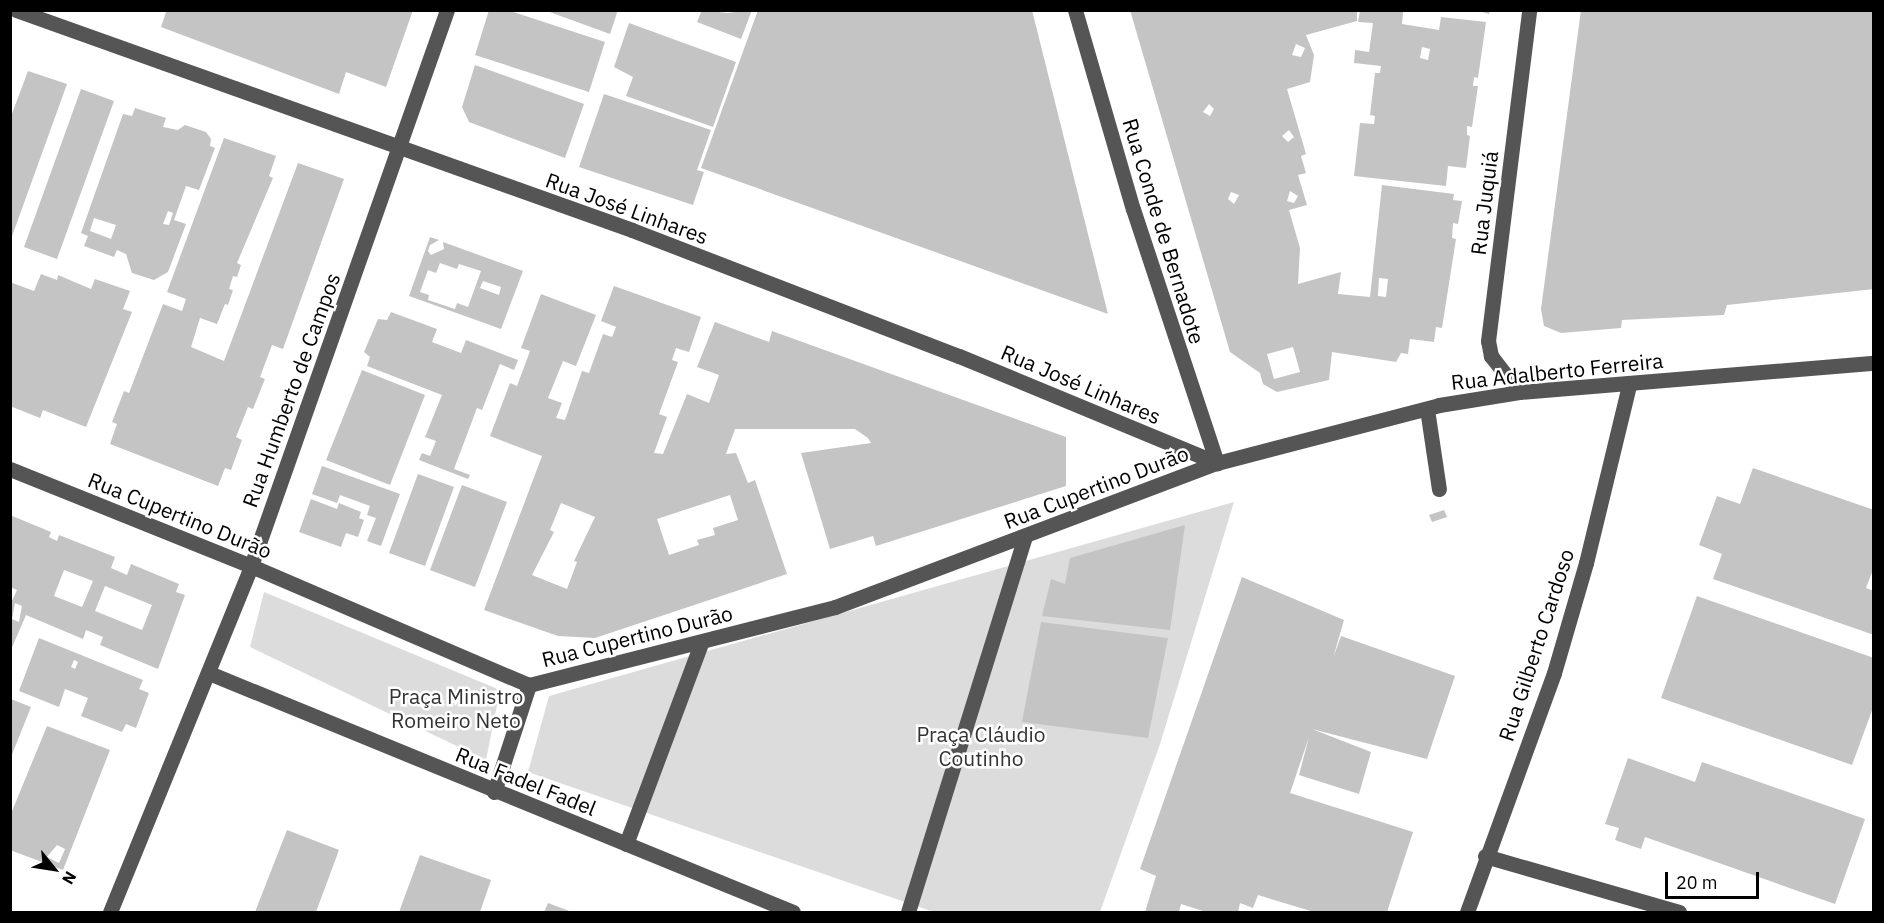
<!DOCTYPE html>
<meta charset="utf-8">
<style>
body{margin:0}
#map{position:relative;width:1884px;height:923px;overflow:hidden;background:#fff;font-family:"IBM Plex Sans",sans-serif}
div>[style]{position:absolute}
.green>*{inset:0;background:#dcdcdc}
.building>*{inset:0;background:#c4c4c4}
.minor>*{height:15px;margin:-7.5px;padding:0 7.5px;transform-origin:7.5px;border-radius:7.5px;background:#555}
span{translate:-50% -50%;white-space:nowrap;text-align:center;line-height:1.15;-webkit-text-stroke:5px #fff;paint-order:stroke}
.street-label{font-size:21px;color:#000}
.park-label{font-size:21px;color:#333}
.frame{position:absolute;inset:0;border:12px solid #000;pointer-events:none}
.north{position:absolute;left:24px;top:839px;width:60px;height:60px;-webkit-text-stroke:4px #fff;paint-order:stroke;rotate:120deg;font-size:16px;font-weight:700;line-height:24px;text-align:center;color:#000}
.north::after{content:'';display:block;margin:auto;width:21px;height:27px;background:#000;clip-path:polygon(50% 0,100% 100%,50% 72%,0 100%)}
.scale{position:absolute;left:1665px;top:872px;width:94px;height:27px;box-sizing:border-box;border:3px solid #000;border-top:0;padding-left:8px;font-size:18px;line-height:21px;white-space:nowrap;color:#000;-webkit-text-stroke:4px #fff;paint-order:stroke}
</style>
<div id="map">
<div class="green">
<div style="clip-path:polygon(1234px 502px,1160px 744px,1100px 912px,934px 912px,528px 772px,549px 696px)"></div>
<div style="clip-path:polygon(264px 592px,500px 690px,486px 760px,250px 647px)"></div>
</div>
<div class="building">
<div style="clip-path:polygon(162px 10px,413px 10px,386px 87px,346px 72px,339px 94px,161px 27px,166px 12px)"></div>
<div style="clip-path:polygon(489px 10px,507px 10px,605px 42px,589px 92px,475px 55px)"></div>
<div style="clip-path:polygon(544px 10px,618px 10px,610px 34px)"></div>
<div style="clip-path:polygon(702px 10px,727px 13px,752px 10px,741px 39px,697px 22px)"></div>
<div style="clip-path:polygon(758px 10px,1032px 10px,1108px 314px,701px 168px)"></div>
<div style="clip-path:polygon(evenodd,1130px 10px,1357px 10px,1357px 21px,1306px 35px,1314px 55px,1310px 82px,1287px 89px,1306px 154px,1301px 156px,1306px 173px,1298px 175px,1307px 205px,1289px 210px,1300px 248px,1298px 284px,1341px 272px,1338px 294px,1370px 297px,1382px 185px,1454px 194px,1453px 200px,1462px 201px,1458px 224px,1453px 223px,1452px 238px,1456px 239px,1442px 328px,1436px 327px,1434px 342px,1410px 339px,1408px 354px,1401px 353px,1396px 362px,1332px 352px,1329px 380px,1277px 392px,1263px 384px,1260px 373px,1230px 352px,1130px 10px,1296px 44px,1305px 48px,1301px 57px,1292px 55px,1296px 44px,1130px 10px,1209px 104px,1214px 109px,1210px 116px,1203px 112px,1209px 104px,1130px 10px,1289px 130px,1294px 137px,1288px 142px,1282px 136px,1289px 130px,1130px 10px,1290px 191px,1298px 196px,1294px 203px,1287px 201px,1290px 191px,1130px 10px,1231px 192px,1239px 195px,1234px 204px,1228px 199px,1231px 192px,1130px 10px,1379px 278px,1388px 279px,1386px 297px,1378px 296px,1379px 278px,1130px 10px,1293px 347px,1300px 372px,1274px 379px,1267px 354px,1293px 347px)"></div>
<div style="clip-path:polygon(evenodd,1360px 10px,1403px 12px,1402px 24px,1439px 30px,1441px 17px,1486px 22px,1478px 78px,1474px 77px,1473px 86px,1478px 86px,1472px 127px,1467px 126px,1467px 135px,1470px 136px,1466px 168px,1448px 166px,1446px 186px,1354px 176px,1360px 123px,1374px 124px,1375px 116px,1370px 115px,1375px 73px,1380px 73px,1381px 66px,1354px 63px,1355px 50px,1369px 52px,1373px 23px,1358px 22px,1360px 10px,1422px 47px,1430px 49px,1428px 60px,1420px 58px,1422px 47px)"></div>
<div style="clip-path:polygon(1475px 10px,1490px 10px,1489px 14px)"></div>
<div style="clip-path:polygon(1581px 10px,1874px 10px,1874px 289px,1727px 305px,1724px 315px,1622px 320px,1621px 328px,1561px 333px,1544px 326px,1541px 309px)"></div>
<div style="clip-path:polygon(629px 23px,736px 62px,713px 127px,626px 96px,633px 77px,614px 67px)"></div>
<div style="clip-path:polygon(475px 65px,584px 104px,565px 158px,469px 122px,462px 107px)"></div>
<div style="clip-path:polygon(28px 71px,67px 84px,11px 239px,10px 119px)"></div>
<div style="clip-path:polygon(81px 89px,114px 101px,57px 259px,24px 247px)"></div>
<div style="clip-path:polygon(604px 94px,711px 130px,697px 170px,704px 172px,693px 205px,579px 167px)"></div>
<div style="clip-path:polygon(evenodd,135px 108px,166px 118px,163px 127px,178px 130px,185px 125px,206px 132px,211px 139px,210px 146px,215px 148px,199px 190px,186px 186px,174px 220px,186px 224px,168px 272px,154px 280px,132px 273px,126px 254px,117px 250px,114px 257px,84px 246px,88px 236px,81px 233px,123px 114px,132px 116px,135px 108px,168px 211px,173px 213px,169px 225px,163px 224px,168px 211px,135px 108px,94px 218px,116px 225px,111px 239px,90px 231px,94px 218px)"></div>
<div style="clip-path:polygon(224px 138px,276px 156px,269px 176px,273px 178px,237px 263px,241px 265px,237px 277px,233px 276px,229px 289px,233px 290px,228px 305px,225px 304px,217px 324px,200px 318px,191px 347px,224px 361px,298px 163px,344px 179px,283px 349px,272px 345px,260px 377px,265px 379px,253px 409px,248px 407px,236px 437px,242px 440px,231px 470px,225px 468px,218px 486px,110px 444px,117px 424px,112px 422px,124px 391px,129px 393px,163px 304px,182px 311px,186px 299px,167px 292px)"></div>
<div style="clip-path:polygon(evenodd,430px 237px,439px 240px,430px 245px,428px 251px,431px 255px,444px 249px,443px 242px,523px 271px,501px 329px,409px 296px,430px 237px,440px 263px,457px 269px,459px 264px,481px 271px,468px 307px,457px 303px,455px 309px,428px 300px,429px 295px,420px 292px,428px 270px,436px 273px,440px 263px,430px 237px,483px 281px,501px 287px,499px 295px,480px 288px,483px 281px)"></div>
<div style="clip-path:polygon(41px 274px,57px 280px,58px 275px,91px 289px,95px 279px,130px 291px,123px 309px,132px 312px,86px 427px,43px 410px,40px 418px,10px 406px,10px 282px,34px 291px)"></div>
<div style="clip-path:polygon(evenodd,614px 286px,701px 317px,689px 352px,676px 348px,672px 360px,678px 362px,659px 414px,667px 417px,654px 453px,663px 454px,687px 394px,709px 403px,719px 375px,697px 367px,715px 322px,769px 342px,772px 331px,1066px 437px,1066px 486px,876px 546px,873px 536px,830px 549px,801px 453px,871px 443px,868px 438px,855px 429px,735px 429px,726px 454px,736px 453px,748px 483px,755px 480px,787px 574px,595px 638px,558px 636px,484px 610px,542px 456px,490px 436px,510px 383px,517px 386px,530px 351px,521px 348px,541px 294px,596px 315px,576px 366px,563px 361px,548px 398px,562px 403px,556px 418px,565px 420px,582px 371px,589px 373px,603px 334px,612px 337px,616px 327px,601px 321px,614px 286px,730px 495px,738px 520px,713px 528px,715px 535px,697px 540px,699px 545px,669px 555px,657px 519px,730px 495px,614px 286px,561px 503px,595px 517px,574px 561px,577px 562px,567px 589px,532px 575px,554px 532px,550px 530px,561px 503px)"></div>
<div style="clip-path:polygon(391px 312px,437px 329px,432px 342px,461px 353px,466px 340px,518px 360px,514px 370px,500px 364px,482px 410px,477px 408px,454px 469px,470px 475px,468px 479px,419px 460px,422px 453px,430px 456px,436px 441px,425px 437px,442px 395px,367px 366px,370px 357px,364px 352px,378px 319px,387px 320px)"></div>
<div style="clip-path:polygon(362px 370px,425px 395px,390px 485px,326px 460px)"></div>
<div style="clip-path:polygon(322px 466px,400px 494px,381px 546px,367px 541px,376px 518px,367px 515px,370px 506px,340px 495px,337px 503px,312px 494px)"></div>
<div style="clip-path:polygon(1753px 468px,1874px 510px,1874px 567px,1866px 588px,1874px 591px,1874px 635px,1713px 579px,1722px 554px,1699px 545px,1717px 496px,1740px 504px)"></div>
<div style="clip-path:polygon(418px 474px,454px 487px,425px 566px,389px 553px)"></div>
<div style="clip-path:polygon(462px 485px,507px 502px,475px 587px,430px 570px)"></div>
<div style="clip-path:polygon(311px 499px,337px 509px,339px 503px,361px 512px,359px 518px,364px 520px,358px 537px,346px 533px,341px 547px,299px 532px)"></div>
<div style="clip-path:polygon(1444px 510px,1447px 517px,1432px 522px,1429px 515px)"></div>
<div style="clip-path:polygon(evenodd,10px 515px,51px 532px,49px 537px,57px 541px,59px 535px,115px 557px,111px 568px,127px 575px,131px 564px,179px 584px,176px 592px,185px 595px,158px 669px,100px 645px,103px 637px,86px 630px,83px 639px,26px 615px,10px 652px,10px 605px,17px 590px,10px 587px,10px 515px,64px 570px,93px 581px,82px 607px,54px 596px,64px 570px,10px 515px,105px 586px,152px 605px,142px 630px,95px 611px,105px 586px,10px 515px,15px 603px,22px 606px,19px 622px,12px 619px,15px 603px)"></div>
<div style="clip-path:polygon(1185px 525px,1170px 630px,1042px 616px,1051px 579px,1065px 584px,1070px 558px)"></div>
<div style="clip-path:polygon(1242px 577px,1344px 620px,1333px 658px,1341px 636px,1455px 676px,1427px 759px,1312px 729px,1371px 752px,1359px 794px,1299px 775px,1309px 737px,1290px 793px,1413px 832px,1387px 912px,1314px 912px,1258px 895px,1253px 908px,1240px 903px,1238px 912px,1206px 912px,1181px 904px,1179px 912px,1145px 912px,1156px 876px,1140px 869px)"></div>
<div style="clip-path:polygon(1697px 596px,1874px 658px,1874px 705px,1852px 765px,1661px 698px)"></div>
<div style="clip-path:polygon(1041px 622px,1168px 638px,1148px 738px,1022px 722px)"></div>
<div style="clip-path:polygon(evenodd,39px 638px,143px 680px,139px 689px,149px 693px,136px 728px,126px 724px,122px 732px,81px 716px,88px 698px,65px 689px,59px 707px,19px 691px,39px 638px,74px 660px,78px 662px,75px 669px,71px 667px,74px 660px)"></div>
<div style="clip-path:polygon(11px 699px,31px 707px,11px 757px,10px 701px)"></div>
<div style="clip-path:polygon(evenodd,47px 726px,110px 750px,63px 870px,10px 850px,10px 816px,47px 726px,57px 845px,65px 849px,59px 863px,47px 857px,57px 845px)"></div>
<div style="clip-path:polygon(1628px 758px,1695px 782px,1702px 762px,1865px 819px,1835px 904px,1645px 837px,1641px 849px,1615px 840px,1619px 828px,1605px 824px)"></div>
<div style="clip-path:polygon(287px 830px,339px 850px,316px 912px,255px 912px)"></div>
<div style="clip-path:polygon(420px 855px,491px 880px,480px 912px,399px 912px)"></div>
<div style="clip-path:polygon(548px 903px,572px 912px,544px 912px)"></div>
</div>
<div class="minor">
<div style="left:16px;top:10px;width:654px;rotate:19.65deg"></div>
<div style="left:632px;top:230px;width:350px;rotate:21.1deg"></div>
<div style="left:959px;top:356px;width:279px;rotate:22.5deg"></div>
<div style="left:1075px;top:10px;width:207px;rotate:73.8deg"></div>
<div style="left:1133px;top:209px;width:268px;rotate:71.7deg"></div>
<div style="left:1519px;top:392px;width:46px;rotate:-127.9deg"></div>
<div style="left:1491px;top:356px;width:15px;rotate:-101deg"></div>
<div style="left:1488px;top:341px;width:334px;rotate:-82.9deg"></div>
<div style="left:1427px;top:409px;width:81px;rotate:81.5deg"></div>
<div style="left:10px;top:469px;width:260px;rotate:21.9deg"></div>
<div style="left:251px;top:566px;width:302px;rotate:23.2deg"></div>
<div style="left:529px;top:685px;width:316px;rotate:-14.3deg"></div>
<div style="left:835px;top:607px;width:408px;rotate:-20.7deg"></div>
<div style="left:1217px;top:463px;width:229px;rotate:-14.6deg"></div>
<div style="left:1439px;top:405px;width:81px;rotate:-9.2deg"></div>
<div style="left:1519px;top:392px;width:356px;rotate:-4.7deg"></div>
<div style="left:209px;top:673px;width:631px;rotate:22.26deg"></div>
<div style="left:494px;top:792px;width:113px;rotate:-71.9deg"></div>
<div style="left:626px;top:844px;width:215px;rotate:-69.5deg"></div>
<div style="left:1485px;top:856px;width:202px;rotate:16.1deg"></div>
<div style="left:110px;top:912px;width:374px;rotate:-67.8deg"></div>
<div style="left:251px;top:566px;width:590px;rotate:-70.58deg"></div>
<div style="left:908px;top:912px;width:393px;rotate:-72.7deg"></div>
<div style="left:1467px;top:912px;width:254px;rotate:-70deg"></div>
<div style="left:1554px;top:673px;width:115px;rotate:-73.8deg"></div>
<div style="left:1586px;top:563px;width:183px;rotate:-76.4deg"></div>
</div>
<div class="street-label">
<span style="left:1484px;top:203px;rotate:-83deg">Rua Juquiá</span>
<span style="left:627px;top:208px;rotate:20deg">Rua José Linhares</span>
<span style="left:1164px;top:231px;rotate:73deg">Rua Conde de Bernadote</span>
<span style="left:1557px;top:371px;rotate:-6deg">Rua Adalberto Ferreira</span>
<span style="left:1081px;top:384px;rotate:23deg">Rua José Linhares</span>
<span style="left:291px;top:390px;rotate:-70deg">Rua Humberto de Campos</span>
<span style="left:1096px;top:487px;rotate:-21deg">Rua Cupertino Durão</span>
<span style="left:180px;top:515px;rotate:22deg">Rua Cupertino Durão</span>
<span style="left:637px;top:636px;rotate:-14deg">Rua Cupertino Durão</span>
<span style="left:1536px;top:645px;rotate:-72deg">Rua Gilberto Cardoso</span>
<span style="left:526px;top:781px;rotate:22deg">Rua Fadel Fadel</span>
</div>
<div class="park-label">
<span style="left:456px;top:708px">Praça Ministro<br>Romeiro Neto</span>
<span style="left:981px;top:746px">Praça Cláudio<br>Coutinho</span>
</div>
<div class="frame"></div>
<div class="north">N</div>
<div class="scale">20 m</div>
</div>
